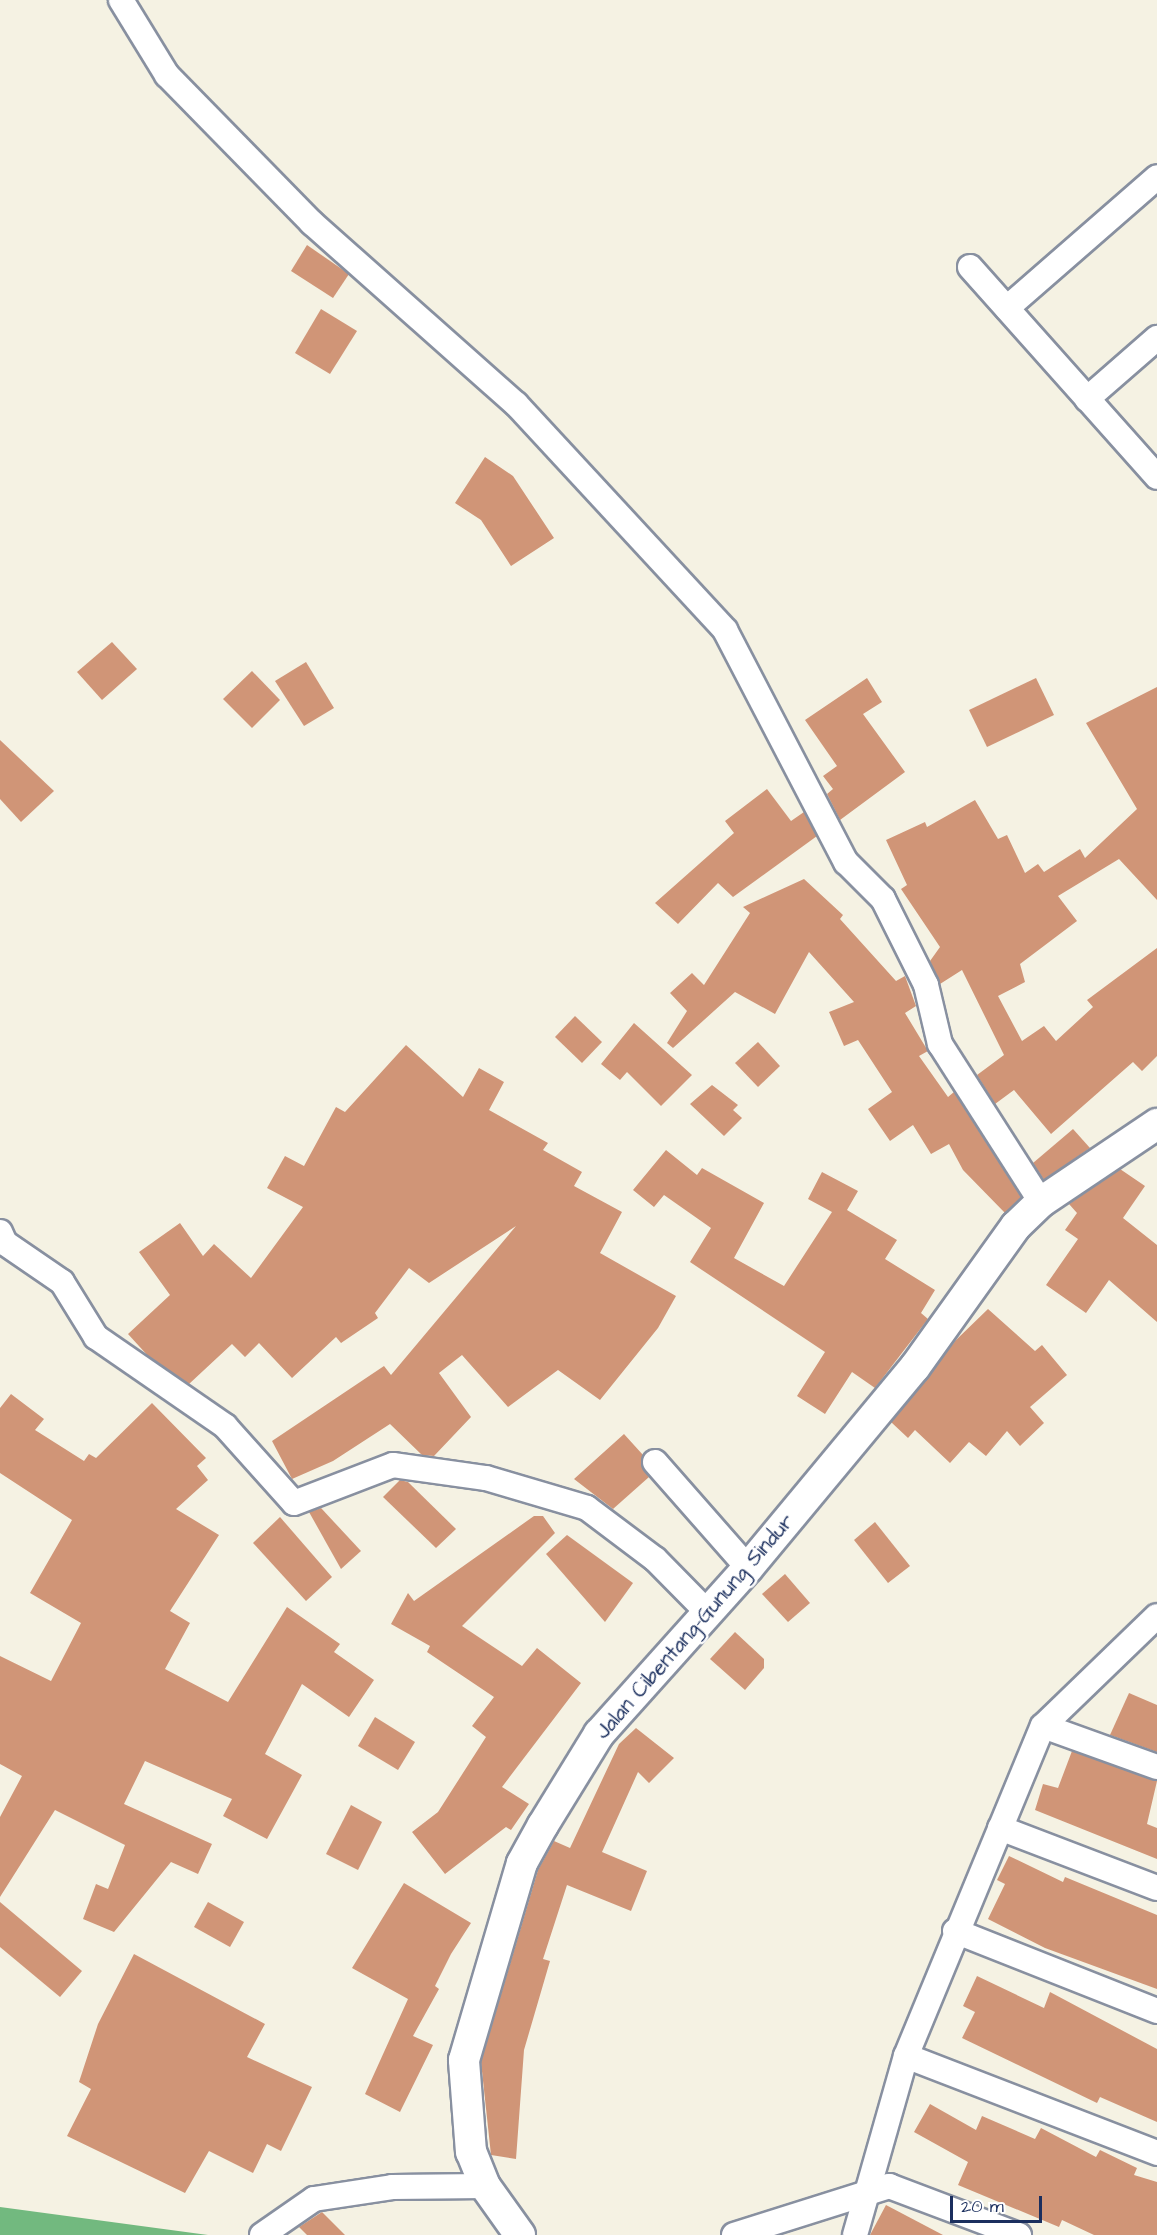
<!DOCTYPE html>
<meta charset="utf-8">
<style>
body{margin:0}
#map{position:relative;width:1157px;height:2235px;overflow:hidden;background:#f5f2e3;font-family:"Architects Daughter",sans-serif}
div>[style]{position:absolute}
.forest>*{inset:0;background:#72b97f}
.building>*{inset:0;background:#d09577}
.roads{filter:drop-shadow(2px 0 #8890a0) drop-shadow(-2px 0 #8890a0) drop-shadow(0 2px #8890a0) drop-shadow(0 -2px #8890a0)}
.minor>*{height:24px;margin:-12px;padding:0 12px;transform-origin:12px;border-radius:12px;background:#fff}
.tertiary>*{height:30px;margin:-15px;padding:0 15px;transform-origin:15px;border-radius:15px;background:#fff}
span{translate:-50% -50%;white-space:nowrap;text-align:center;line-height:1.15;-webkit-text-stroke:5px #fff;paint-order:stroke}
.street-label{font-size:21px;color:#1b2f5e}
.scale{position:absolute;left:950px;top:2196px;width:92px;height:27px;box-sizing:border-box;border:3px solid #1b2f5e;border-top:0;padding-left:8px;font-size:18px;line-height:21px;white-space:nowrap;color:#1b2f5e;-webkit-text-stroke:4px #fff;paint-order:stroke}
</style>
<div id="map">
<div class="forest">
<div style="clip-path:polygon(0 2207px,208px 2235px,0 2235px)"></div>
</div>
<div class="building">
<div style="clip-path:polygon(307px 245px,349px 274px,333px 298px,291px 271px)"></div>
<div style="clip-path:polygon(321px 309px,357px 331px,330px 374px,295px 353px)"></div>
<div style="clip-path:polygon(485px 457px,513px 476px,554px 538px,511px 566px,481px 520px,455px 503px)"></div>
<div style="clip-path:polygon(112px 642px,137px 669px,102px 700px,77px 672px)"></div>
<div style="clip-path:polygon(306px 662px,334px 708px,304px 726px,275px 681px)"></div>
<div style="clip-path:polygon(252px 671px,280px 700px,252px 728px,223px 699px)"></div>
<div style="clip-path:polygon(867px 678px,882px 702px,863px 714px,905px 772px,840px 820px,827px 794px,833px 789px,823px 776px,837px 766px,805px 720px)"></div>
<div style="clip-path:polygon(1036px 678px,1054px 715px,987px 747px,969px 710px)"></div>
<div style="clip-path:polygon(1157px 687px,1157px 900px,1119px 859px,1058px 896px,1077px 921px,1020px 964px,1025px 982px,998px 996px,1022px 1041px,1044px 1026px,1056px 1041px,1093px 1007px,1087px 1000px,1157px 948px,1157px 1056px,1142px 1071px,1133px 1062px,1051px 1134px,1014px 1090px,995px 1104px,977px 1075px,1004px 1055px,962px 970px,940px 984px,930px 961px,940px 947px,901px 889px,907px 885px,886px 840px,925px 822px,927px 827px,975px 800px,998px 839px,1007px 835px,1025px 873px,1038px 864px,1044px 872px,1080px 849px,1085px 858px,1137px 809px,1086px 723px)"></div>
<div style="clip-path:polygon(0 740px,54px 791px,21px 822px,0 799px)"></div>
<div style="clip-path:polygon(767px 789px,791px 821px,804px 812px,817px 836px,733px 897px,718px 883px,678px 924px,655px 903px,734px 833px,725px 821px)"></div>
<div style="clip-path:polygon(804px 879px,843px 915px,840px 919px,896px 981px,905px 976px,916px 1006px,905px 1013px,928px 1051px,919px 1056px,948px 1097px,954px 1092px,1021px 1197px,1005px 1213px,963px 1170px,949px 1144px,931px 1154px,913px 1125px,890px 1141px,868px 1109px,892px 1092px,858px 1040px,844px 1046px,829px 1012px,854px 1002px,809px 952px,775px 1014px,735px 992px,673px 1048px,667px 1043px,687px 1011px,670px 993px,692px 973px,704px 985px,750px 913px,743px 907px)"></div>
<div style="clip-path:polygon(575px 1016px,602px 1042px,582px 1063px,555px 1037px)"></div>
<div style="clip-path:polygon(634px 1023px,692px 1075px,661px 1106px,627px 1072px,620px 1080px,601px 1064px)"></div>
<div style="clip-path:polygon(758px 1042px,780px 1066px,758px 1087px,735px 1063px)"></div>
<div style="clip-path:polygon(406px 1045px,463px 1097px,479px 1068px,504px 1082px,489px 1110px,548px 1143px,543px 1150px,582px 1172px,574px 1186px,622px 1212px,600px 1253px,676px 1296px,658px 1328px,600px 1400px,558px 1370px,508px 1407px,462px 1355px,439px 1373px,471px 1417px,434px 1456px,422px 1455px,390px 1424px,333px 1461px,292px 1479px,272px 1441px,384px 1366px,391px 1375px,516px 1226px,429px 1283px,409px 1268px,375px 1313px,378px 1318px,341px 1343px,336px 1337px,292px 1378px,259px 1343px,245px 1357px,232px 1344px,189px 1384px,149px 1357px,128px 1334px,170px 1295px,139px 1252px,180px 1223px,203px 1256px,214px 1244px,251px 1278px,303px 1207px,267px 1188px,285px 1156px,304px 1166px,336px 1107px,345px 1112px)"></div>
<div style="clip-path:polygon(712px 1085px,738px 1105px,733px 1110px,742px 1118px,724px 1136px,690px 1104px)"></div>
<div style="clip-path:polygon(1073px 1129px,1090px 1148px,1044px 1180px,1033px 1163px)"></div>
<div style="clip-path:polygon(666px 1150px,697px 1175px,702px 1168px,764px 1203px,734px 1258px,784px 1286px,832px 1212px,808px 1199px,822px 1172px,858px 1191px,847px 1210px,897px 1240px,885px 1259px,935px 1290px,921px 1313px,928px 1319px,875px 1388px,852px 1372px,825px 1414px,797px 1396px,825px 1352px,690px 1262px,711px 1228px,664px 1195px,654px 1207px,633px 1190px)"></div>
<div style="clip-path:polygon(1120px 1169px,1145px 1186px,1123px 1218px,1157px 1245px,1157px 1322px,1109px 1280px,1086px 1313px,1046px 1285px,1078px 1239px,1065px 1230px,1077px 1213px,1069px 1204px)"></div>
<div style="clip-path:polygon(988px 1309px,1035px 1351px,1042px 1345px,1067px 1375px,1030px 1407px,1044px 1423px,1020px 1446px,1007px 1431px,986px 1456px,969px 1442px,950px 1463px,915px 1430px,908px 1438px,891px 1422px,956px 1340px)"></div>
<div style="clip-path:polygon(11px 1394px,44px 1419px,35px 1430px,84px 1461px,89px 1454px,96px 1458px,152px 1403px,206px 1458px,197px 1466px,208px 1480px,176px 1509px,219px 1535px,170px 1611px,190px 1623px,165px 1669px,228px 1702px,287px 1607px,340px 1644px,334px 1652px,374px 1680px,349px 1717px,302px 1684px,265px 1754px,302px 1775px,267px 1839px,223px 1816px,232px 1799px,145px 1761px,124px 1804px,212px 1844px,198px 1874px,171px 1862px,114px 1932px,83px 1919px,96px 1884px,108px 1889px,125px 1845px,55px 1810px,0 1897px,0 1817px,22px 1776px,0 1764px,0 1656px,51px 1681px,81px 1623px,30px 1593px,72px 1520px,0 1473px,0 1408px)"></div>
<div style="clip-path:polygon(624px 1434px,643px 1455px,641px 1465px,649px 1477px,613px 1509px,574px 1479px)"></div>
<div style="clip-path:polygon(400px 1480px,408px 1482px,456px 1529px,436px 1548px,383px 1497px)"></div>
<div style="clip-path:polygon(321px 1508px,361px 1551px,341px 1569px,309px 1512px)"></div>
<div style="clip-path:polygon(534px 1516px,543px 1516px,555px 1533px,462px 1626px,522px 1666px,537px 1648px,581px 1683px,502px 1787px,529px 1804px,511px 1830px,506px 1827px,445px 1874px,412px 1832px,438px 1812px,486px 1737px,472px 1726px,494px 1697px,427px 1652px,430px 1646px,391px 1624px,408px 1593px,414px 1601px)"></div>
<div style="clip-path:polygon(280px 1517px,332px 1577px,306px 1601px,253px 1543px)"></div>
<div style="clip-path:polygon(875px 1522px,910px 1566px,888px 1583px,854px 1540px)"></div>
<div style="clip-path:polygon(567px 1535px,633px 1583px,605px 1622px,546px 1554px)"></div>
<div style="clip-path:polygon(785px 1574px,810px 1603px,788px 1622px,762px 1594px)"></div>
<div style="clip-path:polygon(735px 1632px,764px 1659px,764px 1668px,745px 1690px,710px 1659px)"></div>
<div style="clip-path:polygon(1129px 1693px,1157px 1705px,1157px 1752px,1110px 1735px)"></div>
<div style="clip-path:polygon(375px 1717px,415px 1742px,398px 1770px,358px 1746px)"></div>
<div style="clip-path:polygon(636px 1728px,674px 1758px,649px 1783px,638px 1772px,602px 1852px,647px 1871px,631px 1911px,567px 1885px,543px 1959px,550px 1961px,524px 2050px,516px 2159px,491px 2155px,481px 2062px,538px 1870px,554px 1841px,570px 1848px,619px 1744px)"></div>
<div style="clip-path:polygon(1072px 1751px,1157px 1781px,1147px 1824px,1157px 1828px,1157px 1859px,1035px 1810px,1043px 1784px,1058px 1788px)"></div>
<div style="clip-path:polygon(351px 1805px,382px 1822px,358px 1870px,326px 1854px)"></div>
<div style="clip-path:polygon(1009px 1856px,1063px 1882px,1065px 1877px,1157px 1915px,1157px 1989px,1045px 1948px,988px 1919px,1005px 1884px,997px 1880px)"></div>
<div style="clip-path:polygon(404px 1883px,471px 1923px,451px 1954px,435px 1986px,439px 1989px,413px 2036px,433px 2045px,400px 2112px,365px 2094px,408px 1999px,352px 1968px)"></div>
<div style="clip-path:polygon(0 1902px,82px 1971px,60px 1997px,0 1947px)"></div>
<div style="clip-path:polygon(208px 1902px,244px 1922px,230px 1947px,194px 1927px)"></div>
<div style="clip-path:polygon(134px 1954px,265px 2024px,247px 2057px,312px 2087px,281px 2151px,267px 2144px,253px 2173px,209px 2151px,185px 2193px,67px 2136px,91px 2089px,79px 2082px,98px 2024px)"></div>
<div style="clip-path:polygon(977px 1976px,1044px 2008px,1050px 1992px,1157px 2049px,1157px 2122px,1100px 2097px,1097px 2103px,962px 2038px,975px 2012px,963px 2006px)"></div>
<div style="clip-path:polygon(930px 2104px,976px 2130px,982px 2116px,1035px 2139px,1041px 2128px,1096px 2157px,1100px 2150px,1137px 2168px,1134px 2175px,1157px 2182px,1157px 2235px,1094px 2235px,1062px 2220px,1059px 2227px,958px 2185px,968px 2162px,914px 2132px)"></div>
<div style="clip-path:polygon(886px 2205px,943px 2235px,870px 2235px)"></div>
<div style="clip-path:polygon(322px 2212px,345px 2235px,307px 2235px,299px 2227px)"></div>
</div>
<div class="roads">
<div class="minor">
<div style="left:121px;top:0;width:88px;rotate:58.5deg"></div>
<div style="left:167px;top:75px;width:207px;rotate:45.6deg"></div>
<div style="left:312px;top:223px;width:273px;rotate:41.6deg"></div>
<div style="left:516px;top:404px;width:308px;rotate:47.2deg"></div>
<div style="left:725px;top:630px;width:262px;rotate:62.5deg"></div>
<div style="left:846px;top:862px;width:52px;rotate:45deg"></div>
<div style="left:883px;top:899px;width:96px;rotate:63.4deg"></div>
<div style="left:926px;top:985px;width:61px;rotate:76.7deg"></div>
<div style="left:940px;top:1044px;width:188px;rotate:57.4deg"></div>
<div style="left:970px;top:267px;width:281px;rotate:48.3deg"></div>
<div style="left:1007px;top:308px;width:199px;rotate:-41.1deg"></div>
<div style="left:1087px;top:399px;width:93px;rotate:-41.1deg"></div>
<div style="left:0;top:1232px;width:12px;rotate:66deg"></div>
<div style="left:5px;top:1243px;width:69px;rotate:34.4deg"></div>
<div style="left:62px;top:1282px;width:65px;rotate:58.3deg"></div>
<div style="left:96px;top:1337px;width:157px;rotate:34.6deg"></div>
<div style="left:225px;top:1426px;width:103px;rotate:48.1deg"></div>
<div style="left:294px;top:1503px;width:106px;rotate:-21deg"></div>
<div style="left:393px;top:1465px;width:94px;rotate:8deg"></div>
<div style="left:486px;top:1478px;width:105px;rotate:16.5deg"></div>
<div style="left:587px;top:1508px;width:85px;rotate:36.9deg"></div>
<div style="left:655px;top:1559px;width:76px;rotate:45.5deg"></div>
<div style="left:655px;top:1462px;width:141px;rotate:48.7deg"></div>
<div style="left:1043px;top:1726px;width:121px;rotate:19.8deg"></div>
<div style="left:1000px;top:1828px;width:168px;rotate:20.9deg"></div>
<div style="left:955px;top:1931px;width:217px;rotate:21.6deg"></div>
<div style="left:906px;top:2056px;width:269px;rotate:21.1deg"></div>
<div style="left:262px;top:2235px;width:63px;rotate:-34.7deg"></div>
<div style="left:314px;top:2199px;width:79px;rotate:-8.7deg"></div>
<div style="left:392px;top:2187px;width:93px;rotate:-0.6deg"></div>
<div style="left:734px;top:2235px;width:163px;rotate:-17.5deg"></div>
<div style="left:889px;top:2186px;width:139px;rotate:20.7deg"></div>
<div style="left:855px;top:2235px;width:186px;rotate:-74.1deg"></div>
<div style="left:906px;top:2056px;width:357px;rotate:-67.5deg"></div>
<div style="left:1043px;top:1726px;width:158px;rotate:-44deg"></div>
</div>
<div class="tertiary">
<div style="left:520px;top:2235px;width:60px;rotate:-125.5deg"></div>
<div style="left:485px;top:2186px;width:37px;rotate:-112deg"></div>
<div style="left:471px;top:2152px;width:92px;rotate:-94.4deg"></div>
<div style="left:464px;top:2060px;width:205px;rotate:-73.6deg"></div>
<div style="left:522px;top:1863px;width:43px;rotate:-61.1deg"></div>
<div style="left:543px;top:1825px;width:107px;rotate:-58.4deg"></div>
<div style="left:599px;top:1734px;width:223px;rotate:-48.1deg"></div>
<div style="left:748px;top:1568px;width:261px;rotate:-50.3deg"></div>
<div style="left:915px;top:1367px;width:173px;rotate:-54.4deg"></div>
<div style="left:1016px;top:1226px;width:35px;rotate:-44deg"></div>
<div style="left:1041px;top:1202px;width:140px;rotate:-33.9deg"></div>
</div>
</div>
<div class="street-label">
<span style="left:695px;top:1627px;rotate:-49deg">Jalan Cibentang–Gunung Sindur</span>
</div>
<div class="scale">20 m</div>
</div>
